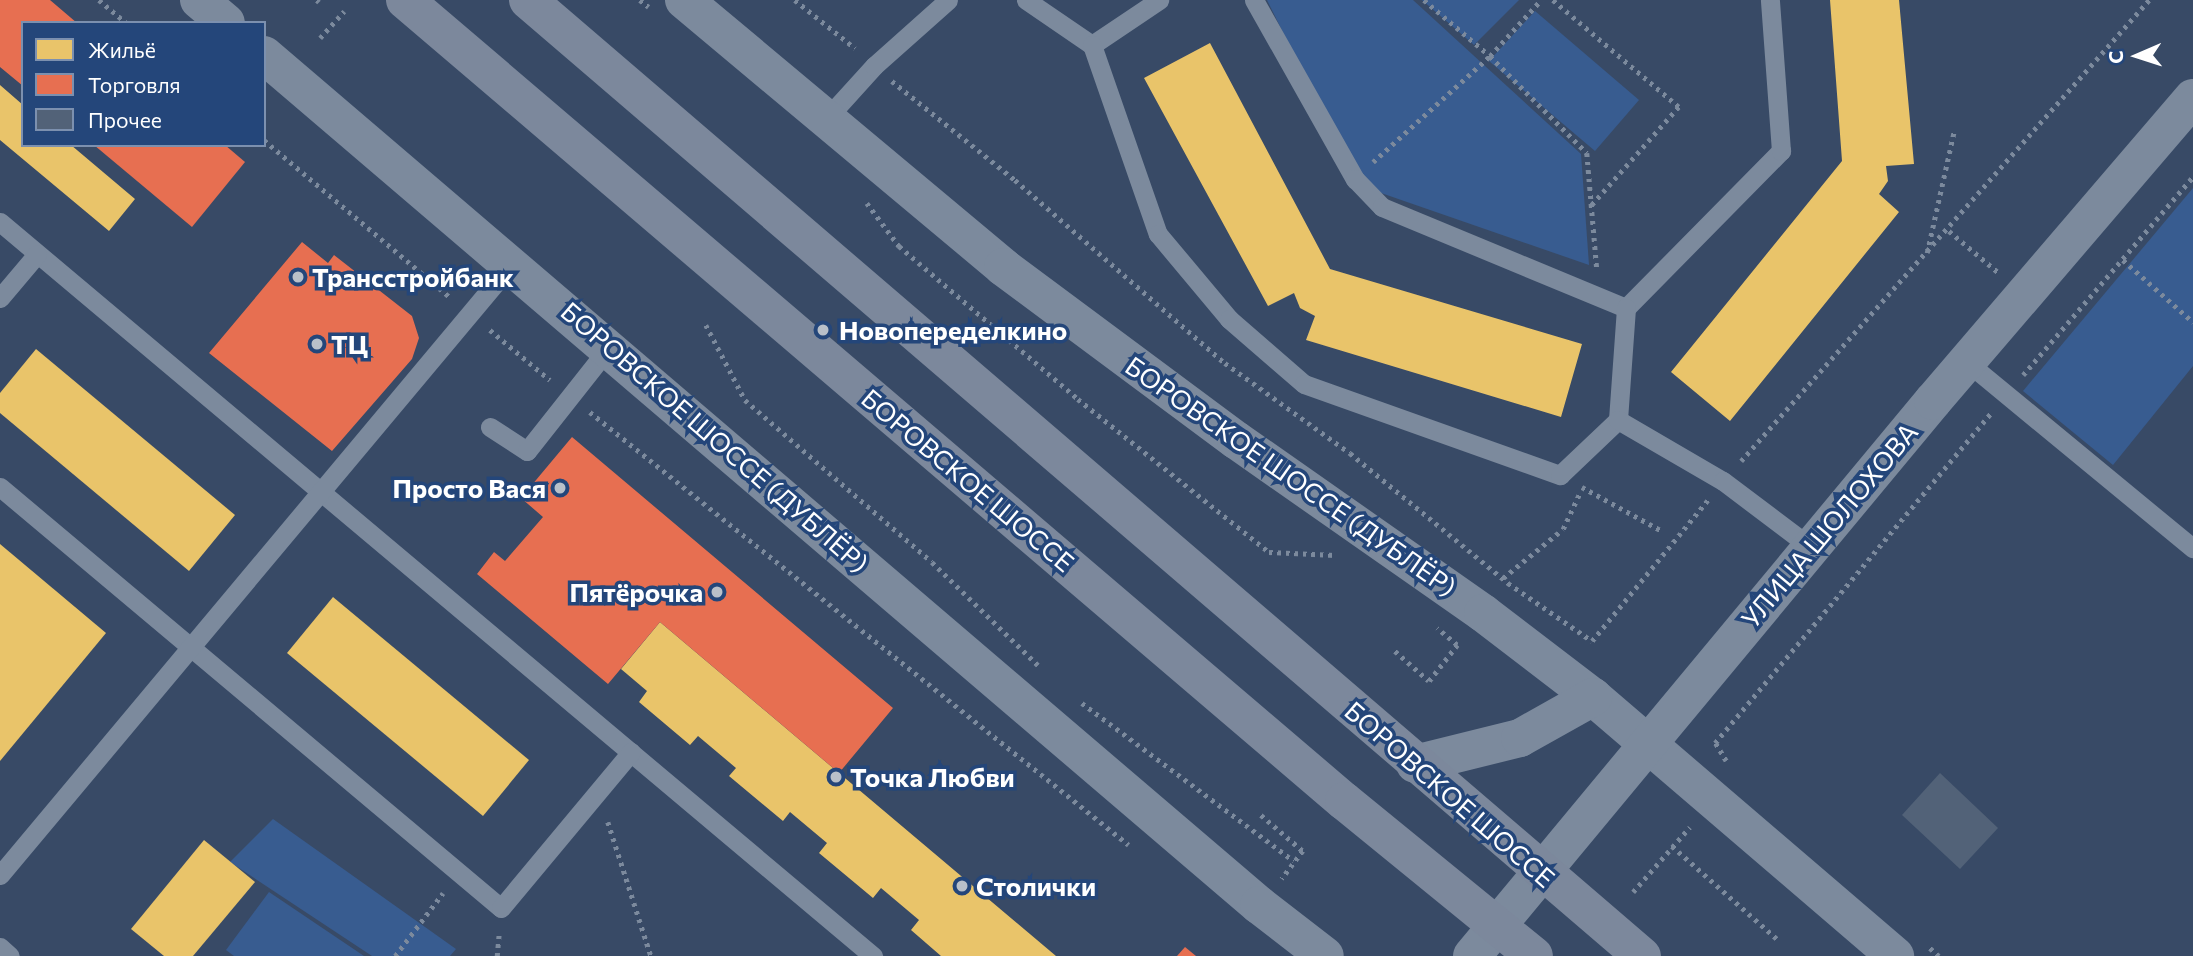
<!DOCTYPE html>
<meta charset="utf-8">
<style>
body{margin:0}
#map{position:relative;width:2193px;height:956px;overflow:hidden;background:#384a66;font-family:Commissioner,sans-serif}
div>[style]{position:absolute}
.green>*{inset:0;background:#385c90}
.homes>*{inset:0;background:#e9c46a}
.shops>*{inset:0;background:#e76f51}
.building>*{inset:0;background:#526278}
.path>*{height:4.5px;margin-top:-2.25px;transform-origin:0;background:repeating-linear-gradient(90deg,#7c8a9d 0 3.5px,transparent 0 8.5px)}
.service>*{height:19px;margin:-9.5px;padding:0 9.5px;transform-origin:9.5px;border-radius:9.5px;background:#7c8a9d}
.tertiary>*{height:38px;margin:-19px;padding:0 19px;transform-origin:19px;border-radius:19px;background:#7c8a9d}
.primary>*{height:38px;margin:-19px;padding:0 19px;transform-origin:19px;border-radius:19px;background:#7c889c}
.dots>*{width:19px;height:19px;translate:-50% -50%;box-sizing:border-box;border:4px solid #24467a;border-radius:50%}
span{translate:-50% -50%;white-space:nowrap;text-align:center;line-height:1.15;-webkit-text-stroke:7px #24467a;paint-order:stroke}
.poi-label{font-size:26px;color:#fff;font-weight:700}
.left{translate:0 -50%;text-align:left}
.right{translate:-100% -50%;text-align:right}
.street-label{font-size:26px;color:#fff}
.legend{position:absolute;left:21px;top:21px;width:245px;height:126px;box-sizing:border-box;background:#24467a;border:2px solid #7c90af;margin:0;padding:9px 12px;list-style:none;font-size:21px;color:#fff}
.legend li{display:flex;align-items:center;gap:14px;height:35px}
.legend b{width:35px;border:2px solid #7c90af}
.north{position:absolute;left:2102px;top:21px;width:70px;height:70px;-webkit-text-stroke:5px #24467a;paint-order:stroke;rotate:267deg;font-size:19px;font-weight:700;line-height:28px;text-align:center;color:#fff}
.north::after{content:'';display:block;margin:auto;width:24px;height:32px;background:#fff;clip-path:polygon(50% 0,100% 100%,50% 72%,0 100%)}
</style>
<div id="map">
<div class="green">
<div style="clip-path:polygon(1267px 0,1413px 0,1581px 154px,1589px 265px,1358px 185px)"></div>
<div style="clip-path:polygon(1422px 0,1519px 0,1474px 45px)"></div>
<div style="clip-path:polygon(1535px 11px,1639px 100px,1595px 151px,1489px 61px)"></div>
<div style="clip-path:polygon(2193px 188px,2193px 366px,2113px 465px,2023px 391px)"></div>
<div style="clip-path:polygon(273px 819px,456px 949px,450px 956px,372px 956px,230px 862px)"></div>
<div style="clip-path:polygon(269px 892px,364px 956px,234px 956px,226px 950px)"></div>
</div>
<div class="homes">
<div style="clip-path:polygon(1830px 0,1899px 0,1914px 164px,1886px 166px,1888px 181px,1879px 194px,1899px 212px,1730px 421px,1671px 372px,1842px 161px)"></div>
<div style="clip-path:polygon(1210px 43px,1330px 269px,1582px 344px,1561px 417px,1306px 340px,1315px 316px,1300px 308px,1294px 293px,1268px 306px,1144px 78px)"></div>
<div style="clip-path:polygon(0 85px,23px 105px,23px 145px,71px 145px,135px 199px,109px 231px,0 140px)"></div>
<div style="clip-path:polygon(36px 349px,235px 515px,189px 571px,0 413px,0 393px)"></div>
<div style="clip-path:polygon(0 544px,106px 633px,0 761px)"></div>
<div style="clip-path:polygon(333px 597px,529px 760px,483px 816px,287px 653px)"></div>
<div style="clip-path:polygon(660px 622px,839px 773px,1056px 956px,941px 956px,911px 930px,919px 920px,881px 888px,873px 898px,819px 853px,827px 843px,790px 812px,783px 821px,729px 776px,736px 768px,698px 736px,690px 745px,639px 702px,647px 691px,621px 669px)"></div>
<div style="clip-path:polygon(204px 840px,255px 882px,193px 956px,164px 956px,131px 929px)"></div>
</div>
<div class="shops">
<div style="clip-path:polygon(0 0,50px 0,77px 23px,23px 23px,23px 86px,0 67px)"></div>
<div style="clip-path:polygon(94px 145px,225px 145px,245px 162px,192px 227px)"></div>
<div style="clip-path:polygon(302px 242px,328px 263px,334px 255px,412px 316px,419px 338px,412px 359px,332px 451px,209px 353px)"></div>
<div style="clip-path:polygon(572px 437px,893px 708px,839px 773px,660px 622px,608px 684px,477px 574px,494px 552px,505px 561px,543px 517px,521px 498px)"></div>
<div style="clip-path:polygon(1185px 947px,1196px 956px,1177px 956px)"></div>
</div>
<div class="building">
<div style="clip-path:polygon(1940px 773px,1998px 828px,1960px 869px,1902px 815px)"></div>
</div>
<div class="path">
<div style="left:99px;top:0;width:35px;rotate:40deg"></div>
<div style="left:317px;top:0;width:3px;rotate:45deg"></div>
<div style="left:640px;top:0;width:11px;rotate:38deg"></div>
<div style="left:795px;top:0;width:77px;rotate:38.7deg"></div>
<div style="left:1424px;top:0;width:87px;rotate:40.3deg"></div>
<div style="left:1490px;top:56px;width:137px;rotate:45deg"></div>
<div style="left:1587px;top:153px;width:116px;rotate:85.1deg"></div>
<div style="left:1553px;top:0;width:165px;rotate:40.3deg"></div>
<div style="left:1679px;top:107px;width:132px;rotate:131.6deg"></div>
<div style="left:320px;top:38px;width:36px;rotate:-48deg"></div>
<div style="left:892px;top:81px;width:158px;rotate:38.8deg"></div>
<div style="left:1015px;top:180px;width:279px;rotate:41.1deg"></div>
<div style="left:1225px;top:363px;width:154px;rotate:35.8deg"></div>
<div style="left:1350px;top:453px;width:205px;rotate:39.4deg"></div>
<div style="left:1508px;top:583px;width:102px;rotate:34.6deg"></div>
<div style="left:1592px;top:641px;width:183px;rotate:-50.6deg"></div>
<div style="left:264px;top:140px;width:245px;rotate:40.2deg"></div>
<div style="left:1373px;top:162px;width:158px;rotate:-42.2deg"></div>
<div style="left:1490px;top:56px;width:76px;rotate:-47.7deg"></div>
<div style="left:867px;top:203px;width:54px;rotate:53.3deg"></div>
<div style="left:899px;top:246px;width:235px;rotate:40.5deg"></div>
<div style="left:1078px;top:399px;width:245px;rotate:38.7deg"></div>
<div style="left:1269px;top:552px;width:66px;rotate:2.6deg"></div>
<div style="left:1949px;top:231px;width:65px;rotate:40deg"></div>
<div style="left:1927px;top:253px;width:125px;rotate:-77.5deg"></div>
<div style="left:2123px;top:260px;width:94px;rotate:41.5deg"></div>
<div style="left:706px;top:325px;width:85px;rotate:62.5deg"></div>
<div style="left:745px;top:400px;width:247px;rotate:40.9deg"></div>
<div style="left:932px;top:562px;width:148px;rotate:44.2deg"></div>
<div style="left:490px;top:330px;width:78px;rotate:39.8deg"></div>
<div style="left:2023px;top:375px;width:261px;rotate:-49.4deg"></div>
<div style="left:590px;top:412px;width:691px;rotate:38.78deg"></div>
<div style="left:1741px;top:461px;width:616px;rotate:-48.49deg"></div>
<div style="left:1582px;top:487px;width:91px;rotate:28.8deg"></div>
<div style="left:1503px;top:578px;width:77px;rotate:-39.2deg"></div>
<div style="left:1563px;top:529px;width:38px;rotate:-65deg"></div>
<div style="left:1395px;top:651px;width:45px;rotate:41.4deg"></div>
<div style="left:1429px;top:681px;width:46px;rotate:-52.1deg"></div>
<div style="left:1457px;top:645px;width:26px;rotate:-140deg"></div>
<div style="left:1082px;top:703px;width:264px;rotate:36.7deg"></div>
<div style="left:1726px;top:761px;width:21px;rotate:-121deg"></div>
<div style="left:1715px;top:743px;width:429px;rotate:-50.1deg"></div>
<div style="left:1261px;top:815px;width:55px;rotate:40.6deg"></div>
<div style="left:1303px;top:851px;width:35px;rotate:127deg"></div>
<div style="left:608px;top:822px;width:141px;rotate:72.2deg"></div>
<div style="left:1672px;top:846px;width:140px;rotate:41.5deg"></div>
<div style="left:1633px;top:892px;width:86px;rotate:-48.8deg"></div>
<div style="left:1930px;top:948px;width:12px;rotate:42deg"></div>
<div style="left:395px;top:956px;width:79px;rotate:-52.7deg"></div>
<div style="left:497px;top:956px;width:24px;rotate:-85deg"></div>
</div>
<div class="service">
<div style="left:1026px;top:0;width:80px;rotate:34.3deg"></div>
<div style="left:1092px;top:45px;width:81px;rotate:-33.9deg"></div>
<div style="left:1254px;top:0;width:206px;rotate:60.6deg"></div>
<div style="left:1355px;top:179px;width:39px;rotate:46deg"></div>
<div style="left:1382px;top:207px;width:264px;rotate:22.5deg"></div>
<div style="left:1626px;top:308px;width:221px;rotate:-45.4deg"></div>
<div style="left:1781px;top:151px;width:151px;rotate:-94.2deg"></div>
<div style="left:1092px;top:45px;width:200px;rotate:70.8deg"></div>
<div style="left:1158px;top:234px;width:111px;rotate:50.1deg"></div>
<div style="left:1229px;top:319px;width:99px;rotate:40.9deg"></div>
<div style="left:1304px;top:384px;width:272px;rotate:19.6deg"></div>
<div style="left:1560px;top:475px;width:80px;rotate:-43.5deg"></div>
<div style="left:826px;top:119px;width:72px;rotate:-47.8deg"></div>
<div style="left:874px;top:66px;width:99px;rotate:-41.7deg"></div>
<div style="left:0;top:222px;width:1141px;rotate:40.06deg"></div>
<div style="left:0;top:298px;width:57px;rotate:-49.9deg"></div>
<div style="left:1626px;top:308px;width:112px;rotate:94.1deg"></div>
<div style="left:1618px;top:420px;width:121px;rotate:30.2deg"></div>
<div style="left:1723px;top:481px;width:111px;rotate:37deg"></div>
<div style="left:1967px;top:362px;width:293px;rotate:39.5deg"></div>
<div style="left:490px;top:427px;width:44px;rotate:33deg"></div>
<div style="left:527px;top:451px;width:134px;rotate:-51.7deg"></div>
<div style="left:0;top:487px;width:654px;rotate:40.04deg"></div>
<div style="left:501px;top:908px;width:203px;rotate:-50.2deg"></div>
<div style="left:0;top:875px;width:798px;rotate:-50.08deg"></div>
<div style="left:0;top:947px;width:13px;rotate:42deg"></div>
</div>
<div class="tertiary">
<div style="left:199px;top:0;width:35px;rotate:40deg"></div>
<div style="left:684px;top:0;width:416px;rotate:39.9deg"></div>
<div style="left:1003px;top:267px;width:290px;rotate:36.6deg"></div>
<div style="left:1236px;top:440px;width:302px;rotate:35deg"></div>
<div style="left:1483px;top:613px;width:138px;rotate:37.4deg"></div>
<div style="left:1593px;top:697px;width:398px;rotate:40.6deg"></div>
<div style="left:264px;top:55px;width:1309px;rotate:40.51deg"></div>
<div style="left:1259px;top:905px;width:83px;rotate:37.7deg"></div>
<div style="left:1415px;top:764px;width:108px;rotate:-13.9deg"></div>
<div style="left:1520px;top:738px;width:84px;rotate:-29.3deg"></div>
<div style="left:1472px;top:956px;width:721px;rotate:-50.29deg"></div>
<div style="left:1933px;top:401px;width:399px;rotate:-49.4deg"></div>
</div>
<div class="primary">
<div style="left:405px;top:0;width:1234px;rotate:40.47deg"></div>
<div style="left:1344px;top:801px;width:245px;rotate:39.2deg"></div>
<div style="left:528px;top:0;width:1468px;rotate:40.64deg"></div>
</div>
<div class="dots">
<div style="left:298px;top:277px;background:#b9c0c9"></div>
<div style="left:823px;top:330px;background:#b9c0c9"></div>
<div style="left:317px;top:344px;background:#b9c0c9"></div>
<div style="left:560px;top:488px;background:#b9c0c9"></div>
<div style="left:717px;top:592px;background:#b9c0c9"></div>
<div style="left:836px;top:777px;background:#b9c0c9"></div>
<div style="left:962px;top:886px;background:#b9c0c9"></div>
</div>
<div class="poi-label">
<span class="left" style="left:312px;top:277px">Трансстройбанк</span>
<span class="left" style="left:839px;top:330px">Новопеределкино</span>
<span class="left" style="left:331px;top:344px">ТЦ</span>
<span class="right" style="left:546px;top:488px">Просто Вася</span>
<span class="right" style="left:703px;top:592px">Пятёрочка</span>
<span class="left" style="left:850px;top:777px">Точка Любви</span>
<span class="left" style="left:976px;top:886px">Столички</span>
</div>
<div class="street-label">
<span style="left:715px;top:437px;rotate:41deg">БОРОВСКОЕ ШОССЕ (ДУБЛЁР)</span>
<span style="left:1291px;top:476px;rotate:35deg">БОРОВСКОЕ ШОССЕ (ДУБЛЁР)</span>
<span style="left:968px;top:480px;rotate:40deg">БОРОВСКОЕ ШОССЕ</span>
<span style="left:1829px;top:525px;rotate:-50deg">УЛИЦА ШОЛОХОВА</span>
<span style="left:1450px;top:794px;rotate:41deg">БОРОВСКОЕ ШОССЕ</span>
</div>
<ul class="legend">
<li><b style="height:19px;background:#e9c46a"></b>Жильё</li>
<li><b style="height:19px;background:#e76f51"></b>Торговля</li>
<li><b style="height:19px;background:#526278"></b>Прочее</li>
</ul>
<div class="north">С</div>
</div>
